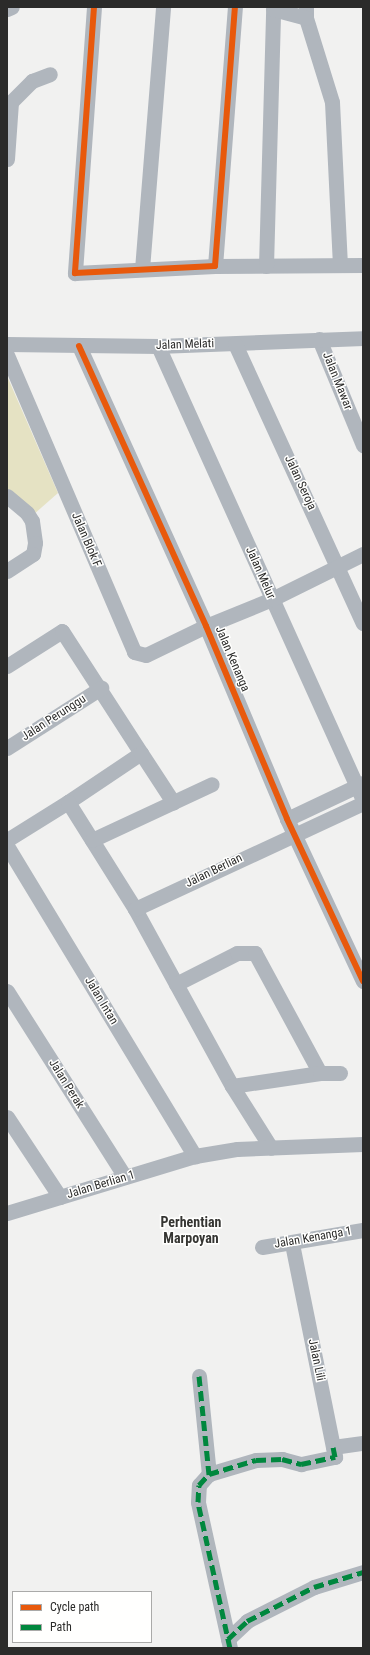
<!DOCTYPE html>
<style>
body{margin:0}
#map{position:relative;width:370px;height:1655px;overflow:hidden;background:#f1f1f0;font-family:"Roboto Condensed",sans-serif}
div>[style]{position:absolute}
.green>*{inset:0;background:#e5e2c3}
.street>*{height:15px;margin:-7.5px;padding:0 7.5px;transform-origin:7.5px;border-radius:7.5px;background:#b0b6bd}
.quiet>*{height:5px;margin-top:-2.5px;transform-origin:0;background:repeating-linear-gradient(90deg,#00873e 0 10px,transparent 0 15px)}
.cycleway>*{height:6px;margin:-3px;padding:0 3px;transform-origin:3px;border-radius:3px;background:#e8590c}
span{translate:-50% -50%;white-space:nowrap;text-align:center;line-height:1.15;-webkit-text-stroke:3px #fffffe;paint-order:stroke}
.street-label{font-size:12px;color:#2b2b2a}
.quarter-label{font-size:14px;color:#353532;font-weight:700}
.frame{position:absolute;inset:0;border:8px solid #2b2b2a;pointer-events:none}
.legend{position:absolute;left:12px;top:1591px;width:140px;height:52px;box-sizing:border-box;background:#fffffe;border:1px solid #aaaaa9;margin:0;padding:5px 7px;list-style:none;font-size:12px;color:#2b2b2a}
.legend li{display:flex;align-items:center;gap:8px;height:20px}
.legend b{width:20px;border:1px solid #aaaaa9}
</style>
<div id="map">
<div class="green">
<div style="clip-path:polygon(7px 376px,58px 493px,33px 515px,7px 494px)"></div>
</div>
<div class="street">
<div style="left:94px;top:7px;width:267px;rotate:94.1deg"></div>
<div style="left:75px;top:273px;width:140px;rotate:-2.9deg"></div>
<div style="left:215px;top:266px;width:260px;rotate:-85.6deg"></div>
<div style="left:306px;top:7px;width:11px;rotate:90deg"></div>
<div style="left:306px;top:18px;width:88px;rotate:72.8deg"></div>
<div style="left:332px;top:102px;width:163px;rotate:87.2deg"></div>
<div style="left:7px;top:9px;width:5px;rotate:-22deg"></div>
<div style="left:7px;top:159px;width:57px;rotate:-86deg"></div>
<div style="left:11px;top:102px;width:30px;rotate:-45deg"></div>
<div style="left:32px;top:81px;width:19px;rotate:-21deg"></div>
<div style="left:215px;top:266px;width:148px;rotate:-0.4deg"></div>
<div style="left:266px;top:266px;width:257px;rotate:-88.4deg"></div>
<div style="left:273px;top:9px;width:34px;rotate:15deg"></div>
<div style="left:142px;top:269px;width:263px;rotate:-85.4deg"></div>
<div style="left:319px;top:339px;width:115px;rotate:67.5deg"></div>
<div style="left:7px;top:344px;width:151px;rotate:0.8deg"></div>
<div style="left:158px;top:346px;width:205px;rotate:-2.2deg"></div>
<div style="left:235px;top:344px;width:307px;rotate:65.4deg"></div>
<div style="left:79px;top:346px;width:307px;rotate:65.6deg"></div>
<div style="left:206px;top:626px;width:209px;rotate:67.2deg"></div>
<div style="left:287px;top:819px;width:179px;rotate:64.9deg"></div>
<div style="left:158px;top:346px;width:498px;rotate:65.7deg"></div>
<div style="left:7px;top:355px;width:323px;rotate:66.8deg"></div>
<div style="left:134px;top:652px;width:12px;rotate:14deg"></div>
<div style="left:146px;top:655px;width:67px;rotate:-25.8deg"></div>
<div style="left:206px;top:626px;width:71px;rotate:-22.2deg"></div>
<div style="left:272px;top:599px;width:102px;rotate:-26.3deg"></div>
<div style="left:7px;top:496px;width:26px;rotate:40deg"></div>
<div style="left:27px;top:513px;width:9px;rotate:58deg"></div>
<div style="left:32px;top:521px;width:22px;rotate:82deg"></div>
<div style="left:35px;top:543px;width:11px;rotate:100deg"></div>
<div style="left:33px;top:554px;width:31px;rotate:147deg"></div>
<div style="left:7px;top:666px;width:65px;rotate:-32.5deg"></div>
<div style="left:62px;top:631px;width:145px;rotate:57.1deg"></div>
<div style="left:141px;top:753px;width:88px;rotate:146.1deg"></div>
<div style="left:7px;top:748px;width:112px;rotate:-32.6deg"></div>
<div style="left:141px;top:753px;width:59px;rotate:56.9deg"></div>
<div style="left:287px;top:819px;width:84px;rotate:-25.3deg"></div>
<div style="left:7px;top:840px;width:72px;rotate:-31.9deg"></div>
<div style="left:68px;top:802px;width:126px;rotate:57.9deg"></div>
<div style="left:135px;top:909px;width:202px;rotate:61.3deg"></div>
<div style="left:232px;top:1086px;width:73px;rotate:57.8deg"></div>
<div style="left:92px;top:840px;width:132px;rotate:-25deg"></div>
<div style="left:7px;top:846px;width:363px;rotate:58.8deg"></div>
<div style="left:135px;top:909px;width:251px;rotate:-24.9deg"></div>
<div style="left:176px;top:984px;width:68px;rotate:-26.9deg"></div>
<div style="left:237px;top:953px;width:18px"></div>
<div style="left:255px;top:953px;width:136px;rotate:61.6deg"></div>
<div style="left:7px;top:991px;width:220px;rotate:57.6deg"></div>
<div style="left:232px;top:1086px;width:89px;rotate:-8.4deg"></div>
<div style="left:320px;top:1073px;width:20px"></div>
<div style="left:7px;top:1117px;width:96px;rotate:56.5deg"></div>
<div style="left:7px;top:1213px;width:196px;rotate:-16.9deg"></div>
<div style="left:195px;top:1156px;width:43px;rotate:-9.5deg"></div>
<div style="left:237px;top:1149px;width:126px;rotate:-2.3deg"></div>
<div style="left:262px;top:1247px;width:102px;rotate:-9.6deg"></div>
<div style="left:199px;top:1376px;width:99px;rotate:84.2deg"></div>
<div style="left:333px;top:1447px;width:30px;rotate:-8deg"></div>
<div style="left:228px;top:1639px;width:26px;rotate:-43deg"></div>
<div style="left:247px;top:1621px;width:75px;rotate:-26.9deg"></div>
<div style="left:314px;top:1587px;width:51px;rotate:-17deg"></div>
<div style="left:230px;top:1648px;width:149px;rotate:-102.4deg"></div>
<div style="left:198px;top:1502px;width:17px;rotate:-87deg"></div>
<div style="left:199px;top:1485px;width:15px;rotate:-48deg"></div>
<div style="left:209px;top:1474px;width:49px;rotate:-16.6deg"></div>
<div style="left:256px;top:1460px;width:26px;rotate:-2deg"></div>
<div style="left:282px;top:1459px;width:20px;rotate:15deg"></div>
<div style="left:301px;top:1464px;width:35px;rotate:-12deg"></div>
<div style="left:335px;top:1457px;width:218px;rotate:-101.4deg"></div>
</div>
<div class="quiet">
<div style="left:199px;top:1376px;width:99px;rotate:84.2deg"></div>
<div style="left:228px;top:1639px;width:26px;rotate:-43deg"></div>
<div style="left:247px;top:1621px;width:75px;rotate:-26.9deg"></div>
<div style="left:314px;top:1587px;width:51px;rotate:-17deg"></div>
<div style="left:230px;top:1648px;width:149px;rotate:-102.4deg"></div>
<div style="left:198px;top:1502px;width:17px;rotate:-87deg"></div>
<div style="left:199px;top:1485px;width:15px;rotate:-48deg"></div>
<div style="left:209px;top:1474px;width:49px;rotate:-16.6deg"></div>
<div style="left:256px;top:1460px;width:26px;rotate:-2deg"></div>
<div style="left:282px;top:1459px;width:20px;rotate:15deg"></div>
<div style="left:301px;top:1464px;width:35px;rotate:-12deg"></div>
<div style="left:335px;top:1457px;width:10px;rotate:-101deg"></div>
</div>
<div class="cycleway">
<div style="left:94px;top:7px;width:267px;rotate:94.1deg"></div>
<div style="left:75px;top:273px;width:140px;rotate:-2.9deg"></div>
<div style="left:215px;top:266px;width:260px;rotate:-85.6deg"></div>
<div style="left:79px;top:346px;width:307px;rotate:65.6deg"></div>
<div style="left:206px;top:626px;width:209px;rotate:67.2deg"></div>
<div style="left:287px;top:819px;width:179px;rotate:64.9deg"></div>
</div>
<div class="street-label">
<span style="left:185px;top:345px;rotate:-2deg">Jalan Melati</span>
<span style="left:337px;top:381px;rotate:68deg">Jalan Mawar</span>
<span style="left:300px;top:483px;rotate:65deg">Jalan Seroja</span>
<span style="left:86px;top:540px;rotate:67deg">Jalan Blok F</span>
<span style="left:260px;top:573px;rotate:66deg">Jalan Melur</span>
<span style="left:232px;top:659px;rotate:67deg">Jalan Kenanga</span>
<span style="left:54px;top:718px;rotate:-33deg">Jalan Perunggu</span>
<span style="left:214px;top:871px;rotate:-26deg">Jalan Berlian</span>
<span style="left:101px;top:1001px;rotate:59deg">Jalan Intan</span>
<span style="left:66px;top:1084px;rotate:58deg">Jalan Perak</span>
<span style="left:101px;top:1185px;rotate:-17deg">Jalan Berlian 1</span>
<span style="left:313px;top:1238px;rotate:-10deg">Jalan Kenanga 1</span>
<span style="left:316px;top:1360px;rotate:78deg">Jalan Lili</span>
</div>
<div class="quarter-label">
<span style="left:191px;top:1230px">Perhentian<br>Marpoyan</span>
</div>
<div class="frame"></div>
<ul class="legend">
<li><b style="height:5px;background:#e8590c"></b>Cycle path</li>
<li><b style="height:5px;background:#00873e"></b>Path</li>
</ul>
</div>
